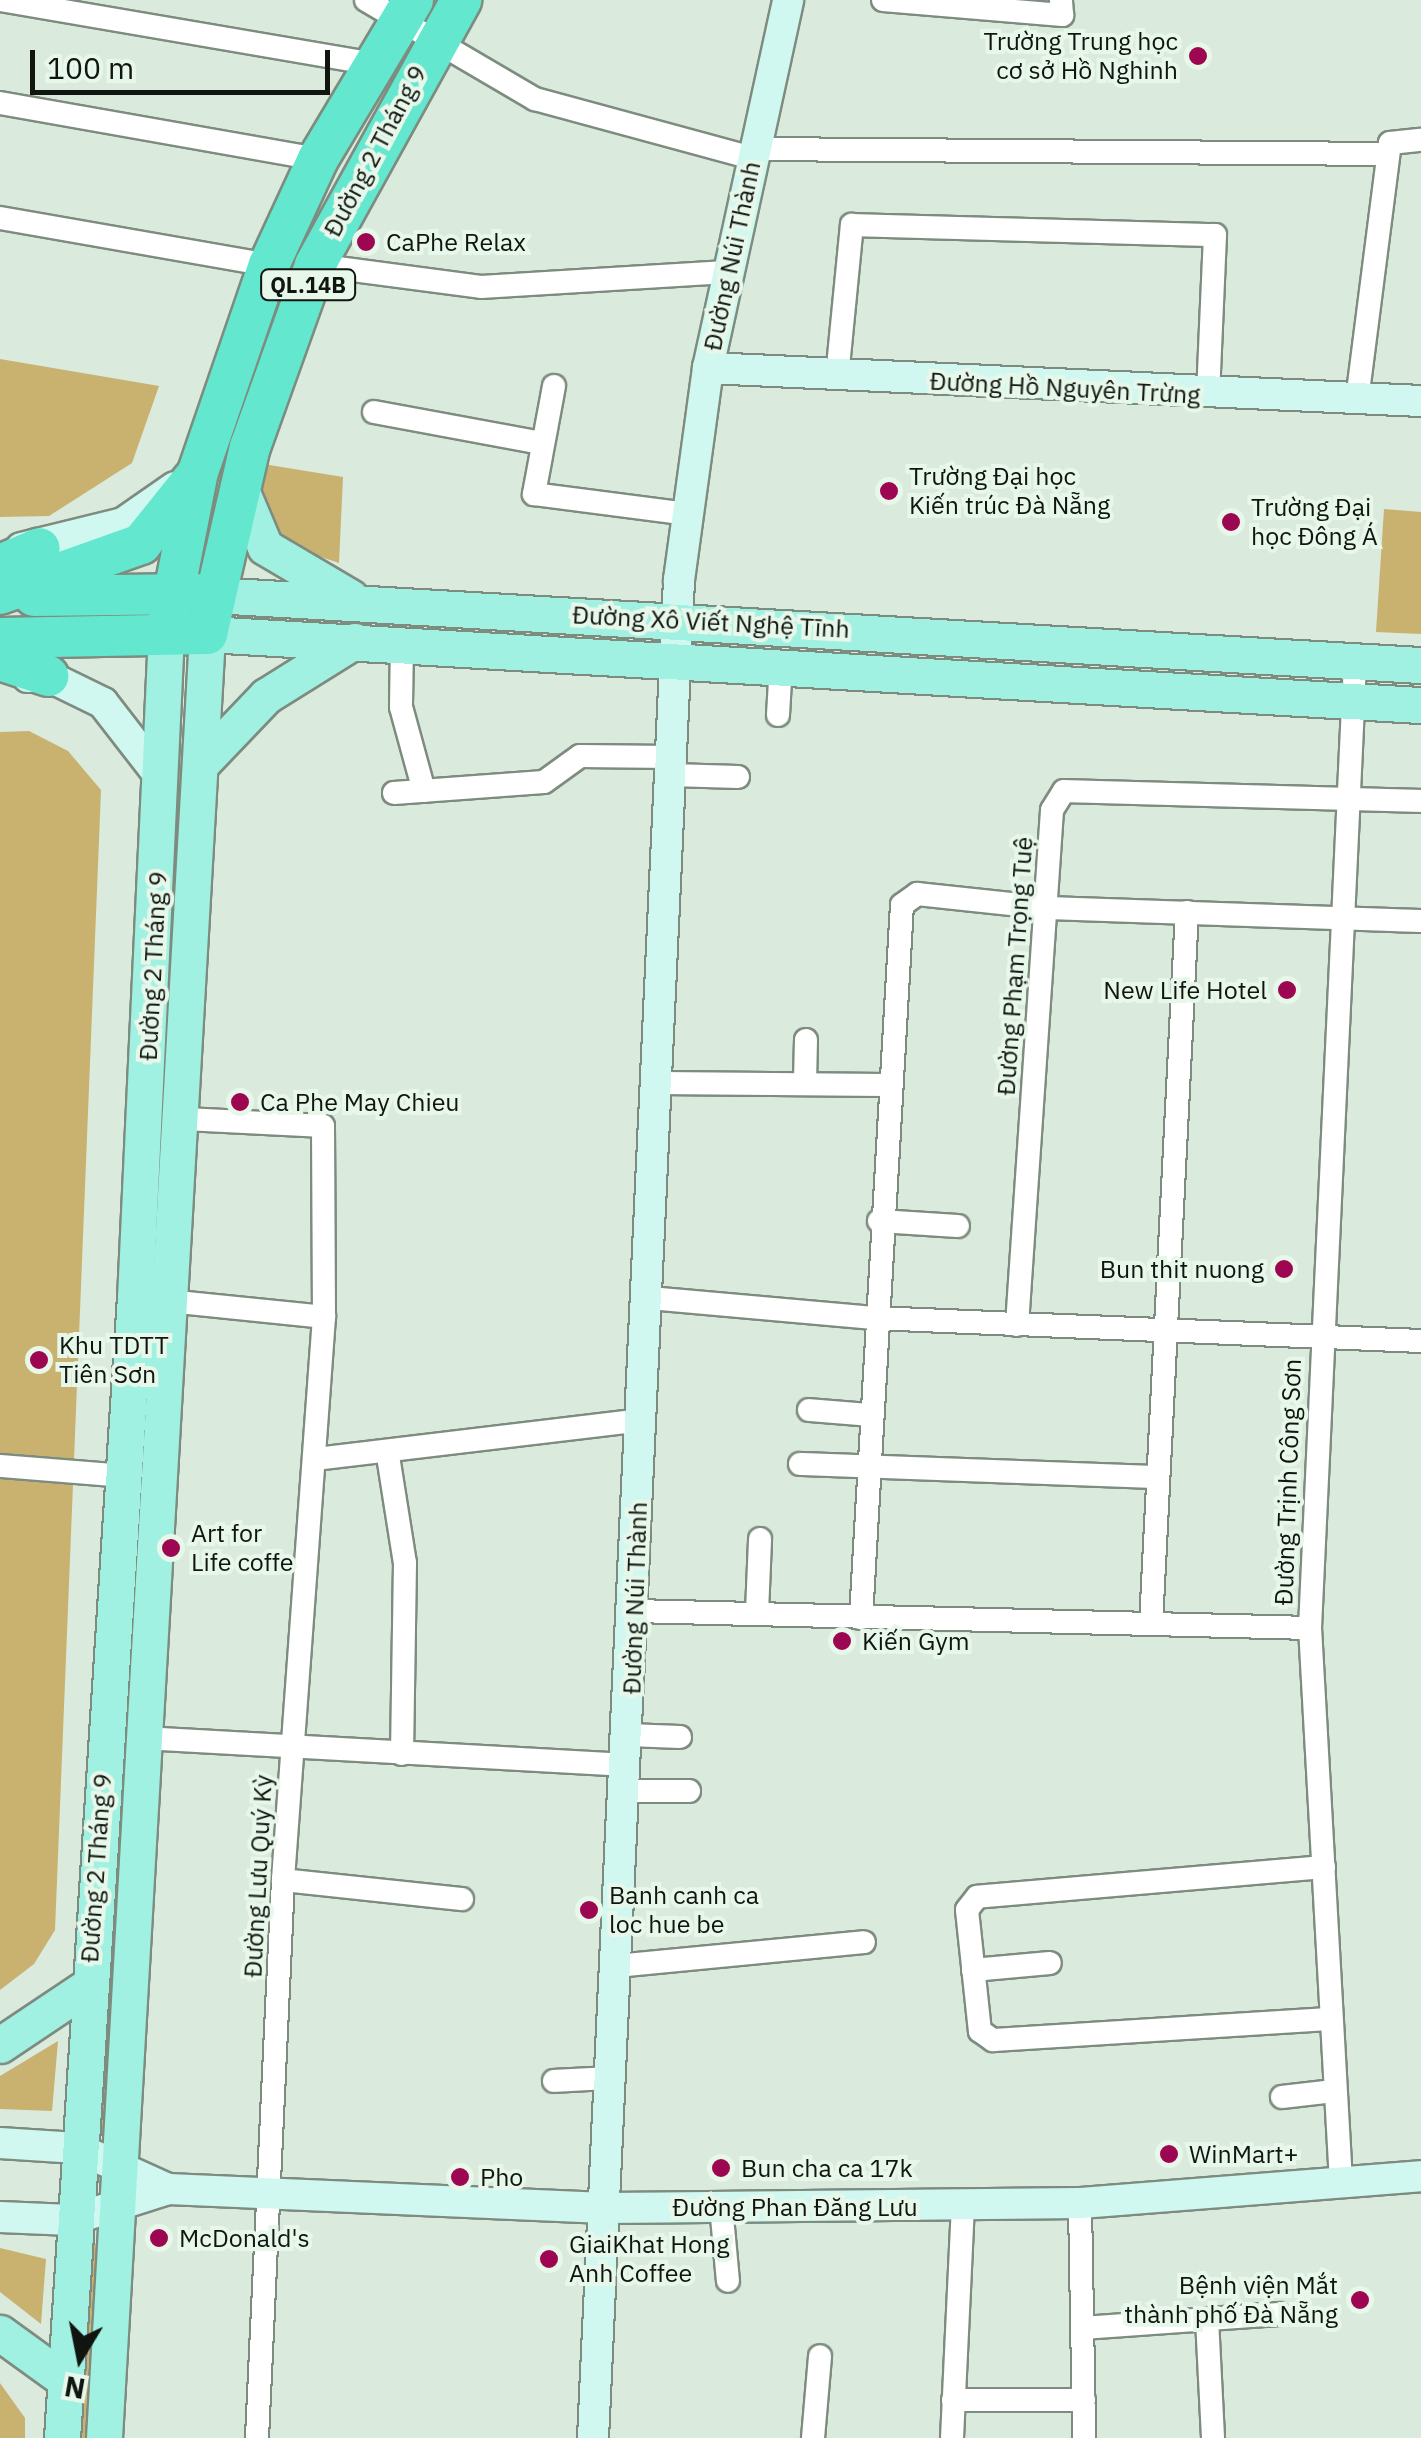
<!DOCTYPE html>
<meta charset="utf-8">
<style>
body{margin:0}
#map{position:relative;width:1421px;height:2438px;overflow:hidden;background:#daeadc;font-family:"IBM Plex Sans",sans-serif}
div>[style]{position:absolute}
.green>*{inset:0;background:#c9b16f}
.roads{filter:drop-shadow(2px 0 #7d8c7f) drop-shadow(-2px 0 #7d8c7f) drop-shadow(0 2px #7d8c7f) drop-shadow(0 -2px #7d8c7f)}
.street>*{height:22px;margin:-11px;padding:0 11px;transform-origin:11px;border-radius:11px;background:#fff}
.secondary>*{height:30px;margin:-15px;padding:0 15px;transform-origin:15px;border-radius:15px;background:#d0f8f1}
.primary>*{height:35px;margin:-17.5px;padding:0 17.5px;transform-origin:17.5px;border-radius:17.5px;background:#a1f1e2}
.highway>*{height:40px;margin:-20px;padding:0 20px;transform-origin:20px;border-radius:20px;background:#63e7cf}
.dots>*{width:28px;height:28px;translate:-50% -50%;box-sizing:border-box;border:5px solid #e7f7e9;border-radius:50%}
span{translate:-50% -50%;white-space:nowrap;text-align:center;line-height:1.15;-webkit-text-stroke:8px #e7f7e9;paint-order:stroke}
.shield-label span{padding:2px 8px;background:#e7f7e9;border:2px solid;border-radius:8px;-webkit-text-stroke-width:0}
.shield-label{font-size:22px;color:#101510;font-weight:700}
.poi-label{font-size:25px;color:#101510}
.right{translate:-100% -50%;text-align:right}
.left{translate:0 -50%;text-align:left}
.street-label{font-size:25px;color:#101510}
.north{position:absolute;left:30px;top:2308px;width:100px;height:100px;-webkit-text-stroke:8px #e7f7e9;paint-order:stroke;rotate:190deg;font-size:28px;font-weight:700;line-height:40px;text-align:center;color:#101510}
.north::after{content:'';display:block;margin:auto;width:35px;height:45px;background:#101510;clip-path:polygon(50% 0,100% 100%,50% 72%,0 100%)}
.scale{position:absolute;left:30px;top:50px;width:300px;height:45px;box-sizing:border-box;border:5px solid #101510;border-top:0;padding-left:12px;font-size:30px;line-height:35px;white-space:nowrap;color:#101510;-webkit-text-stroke:8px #e7f7e9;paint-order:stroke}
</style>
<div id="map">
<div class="green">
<div style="clip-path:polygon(0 359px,159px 386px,132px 463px,49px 516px,0 517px)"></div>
<div style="clip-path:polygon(263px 464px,343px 477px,339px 563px,279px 543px,262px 497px)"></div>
<div style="clip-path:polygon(1384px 509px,1421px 512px,1421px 634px,1376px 632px)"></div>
<div style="clip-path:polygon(29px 731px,68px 751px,101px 790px,55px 1930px,34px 1964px,0 1990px,0 732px)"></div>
<div style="clip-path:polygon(140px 1443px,105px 2129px,100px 2128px)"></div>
<div style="clip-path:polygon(58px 2041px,52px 2111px,0 2109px,0 2076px)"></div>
<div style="clip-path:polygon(99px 2243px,87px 2438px,80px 2438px,92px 2244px)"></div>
<div style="clip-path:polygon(0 2248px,46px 2259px,41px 2324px,0 2292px)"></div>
<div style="clip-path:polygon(0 2383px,25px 2418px,25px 2438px,0 2438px)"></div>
</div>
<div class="roads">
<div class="street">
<div style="left:0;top:0;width:379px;rotate:9.7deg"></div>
<div style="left:366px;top:0;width:196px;rotate:30.4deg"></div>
<div style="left:535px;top:99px;width:225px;rotate:15.2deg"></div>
<div style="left:883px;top:0;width:180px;rotate:4.8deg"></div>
<div style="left:1062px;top:15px;width:15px;rotate:-94deg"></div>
<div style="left:0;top:103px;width:323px;rotate:10deg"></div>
<div style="left:754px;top:149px;width:634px;rotate:0.45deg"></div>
<div style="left:0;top:218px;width:273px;rotate:9.9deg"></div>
<div style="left:315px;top:265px;width:167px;rotate:7.5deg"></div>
<div style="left:481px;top:287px;width:246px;rotate:-3.5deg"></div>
<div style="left:837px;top:377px;width:153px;rotate:-84.4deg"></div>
<div style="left:852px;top:225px;width:363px;rotate:1.6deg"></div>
<div style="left:1215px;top:235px;width:159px;rotate:92.5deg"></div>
<div style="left:554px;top:386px;width:110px;rotate:100.5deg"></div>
<div style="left:534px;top:494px;width:155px;rotate:7.4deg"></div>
<div style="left:1357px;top:400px;width:259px;rotate:-82.7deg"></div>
<div style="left:1390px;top:143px;width:31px;rotate:-6deg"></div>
<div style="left:374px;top:412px;width:171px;rotate:10.5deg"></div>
<div style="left:402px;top:642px;width:65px;rotate:90.9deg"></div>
<div style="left:401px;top:707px;width:87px;rotate:74.7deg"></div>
<div style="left:778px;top:715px;width:52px;rotate:-86.7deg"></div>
<div style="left:671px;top:775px;width:67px;rotate:1.7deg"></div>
<div style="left:394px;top:793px;width:150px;rotate:-4.2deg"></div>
<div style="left:544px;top:782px;width:44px;rotate:-35.8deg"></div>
<div style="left:580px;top:756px;width:91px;rotate:0.6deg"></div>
<div style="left:658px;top:1083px;width:228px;rotate:0.5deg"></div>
<div style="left:805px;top:1083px;width:43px;rotate:-88.7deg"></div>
<div style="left:186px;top:1119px;width:137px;rotate:2.9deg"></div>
<div style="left:323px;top:1126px;width:191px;rotate:89.7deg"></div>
<div style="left:324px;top:1317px;width:564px;rotate:94.17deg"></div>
<div style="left:283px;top:1880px;width:559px;rotate:92.67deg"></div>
<div style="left:879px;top:1221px;width:79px;rotate:3.6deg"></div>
<div style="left:649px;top:1298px;width:226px;rotate:5.1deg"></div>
<div style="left:874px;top:1318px;width:547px;rotate:2.41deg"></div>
<div style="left:158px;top:1300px;width:167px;rotate:5.8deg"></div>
<div style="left:1017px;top:1325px;width:516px;rotate:-86.11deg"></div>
<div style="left:1052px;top:810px;width:22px;rotate:-58deg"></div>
<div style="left:1064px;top:791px;width:357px;rotate:1.6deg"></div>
<div style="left:809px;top:1410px;width:61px;rotate:4.7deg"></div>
<div style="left:388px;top:1456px;width:108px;rotate:81deg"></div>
<div style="left:405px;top:1563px;width:191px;rotate:90.9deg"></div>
<div style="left:315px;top:1459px;width:329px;rotate:-6.8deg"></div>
<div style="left:800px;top:1464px;width:357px;rotate:2.1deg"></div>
<div style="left:0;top:1466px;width:124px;rotate:4.6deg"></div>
<div style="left:634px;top:1611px;width:676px;rotate:1.44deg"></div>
<div style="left:757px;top:1612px;width:73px;rotate:-87.6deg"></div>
<div style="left:861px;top:1618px;width:714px;rotate:-86.71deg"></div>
<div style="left:902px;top:905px;width:19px;rotate:-36deg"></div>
<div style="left:917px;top:894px;width:132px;rotate:6.1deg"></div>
<div style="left:1048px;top:908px;width:373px;rotate:2deg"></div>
<div style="left:1151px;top:1624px;width:713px;rotate:-87.11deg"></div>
<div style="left:629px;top:1735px;width:51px;rotate:2.2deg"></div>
<div style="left:143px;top:1738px;width:485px;rotate:3.2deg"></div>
<div style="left:625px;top:1791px;width:64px"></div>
<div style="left:1324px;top:1867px;width:348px;rotate:175.1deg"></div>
<div style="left:977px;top:1897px;width:16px;rotate:128deg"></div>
<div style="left:967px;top:1910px;width:122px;rotate:83.9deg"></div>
<div style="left:980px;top:2031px;width:16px;rotate:35deg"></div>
<div style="left:993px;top:2040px;width:337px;rotate:-3.6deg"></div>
<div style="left:283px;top:1880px;width:180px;rotate:6.1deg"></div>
<div style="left:616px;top:1966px;width:249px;rotate:-5.5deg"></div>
<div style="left:973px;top:1970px;width:77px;rotate:-5.2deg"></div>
<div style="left:554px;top:2081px;width:56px;rotate:-3.1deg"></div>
<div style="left:1282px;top:2097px;width:52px;rotate:-6.6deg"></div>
<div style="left:1341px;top:2182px;width:555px;rotate:-93.2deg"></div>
<div style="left:1310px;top:1628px;width:966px;rotate:-87.33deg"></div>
<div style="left:1080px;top:2203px;width:235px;rotate:89deg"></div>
<div style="left:721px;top:2206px;width:75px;rotate:84.7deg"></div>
<div style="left:1207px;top:2319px;width:119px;rotate:87.1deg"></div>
<div style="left:1083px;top:2328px;width:196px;rotate:-4.1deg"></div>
<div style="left:953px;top:2400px;width:131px"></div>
<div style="left:813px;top:2438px;width:82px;rotate:-85.1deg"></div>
<div style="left:952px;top:2438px;width:232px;rotate:-87.3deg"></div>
</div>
<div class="secondary">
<div style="left:708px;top:368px;width:714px;rotate:2.65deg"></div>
<div style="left:21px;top:548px;width:105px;rotate:-13.8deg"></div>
<div style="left:123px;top:523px;width:63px;rotate:-34.7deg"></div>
<div style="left:28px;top:677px;width:20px;rotate:-3deg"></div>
<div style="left:48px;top:676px;width:61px;rotate:26.1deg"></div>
<div style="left:103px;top:703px;width:96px;rotate:52.2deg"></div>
<div style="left:0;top:2143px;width:77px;rotate:3.7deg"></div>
<div style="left:77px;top:2148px;width:100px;rotate:24.3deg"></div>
<div style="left:168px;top:2189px;width:437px;rotate:2.5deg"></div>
<div style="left:605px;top:2208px;width:475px;rotate:-0.6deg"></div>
<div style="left:1080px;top:2203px;width:342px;rotate:-4.5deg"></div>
<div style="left:0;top:2217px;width:71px;rotate:2.4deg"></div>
<div style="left:71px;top:2220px;width:102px;rotate:-17.7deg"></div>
<div style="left:593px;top:2438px;width:1860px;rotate:-87.35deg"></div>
<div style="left:679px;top:580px;width:214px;rotate:-82.2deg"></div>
<div style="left:708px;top:368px;width:377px;rotate:-77.7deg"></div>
</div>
<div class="primary">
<div style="left:239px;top:485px;width:67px;rotate:67.2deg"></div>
<div style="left:265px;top:547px;width:99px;rotate:30.5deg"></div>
<div style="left:213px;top:595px;width:1210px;rotate:3.32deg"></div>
<div style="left:202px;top:763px;width:93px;rotate:-46.3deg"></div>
<div style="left:266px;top:696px;width:104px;rotate:-32deg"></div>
<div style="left:0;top:2045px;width:106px;rotate:-33.8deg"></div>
<div style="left:0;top:2333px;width:80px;rotate:35.9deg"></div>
<div style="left:62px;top:2438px;width:1142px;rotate:-86.34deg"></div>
<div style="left:135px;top:1298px;width:666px;rotate:-87.33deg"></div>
<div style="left:104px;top:2438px;width:1807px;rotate:-86.73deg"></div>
<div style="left:207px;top:634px;width:1216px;rotate:3.35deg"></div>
</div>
<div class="highway">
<div style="left:0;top:565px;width:43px;rotate:-23deg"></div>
<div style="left:0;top:594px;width:150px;rotate:-19.5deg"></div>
<div style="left:141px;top:544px;width:83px;rotate:-51.3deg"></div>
<div style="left:34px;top:596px;width:162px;rotate:-0.7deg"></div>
<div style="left:166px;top:633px;width:164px;rotate:-78.8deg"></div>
<div style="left:198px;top:472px;width:219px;rotate:-71.1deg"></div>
<div style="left:269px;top:265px;width:117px;rotate:-65.2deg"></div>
<div style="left:318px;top:159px;width:185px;rotate:-59.1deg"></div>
<div style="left:0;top:638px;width:207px;rotate:-1.1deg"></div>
<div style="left:207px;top:634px;width:192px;rotate:-77.1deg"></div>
<div style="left:250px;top:447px;width:193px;rotate:-70.3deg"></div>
<div style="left:315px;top:265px;width:303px;rotate:-61.1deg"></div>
<div style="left:0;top:660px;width:51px;rotate:18.4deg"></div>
</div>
</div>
<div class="dots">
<div style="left:1198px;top:56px;background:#9d0751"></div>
<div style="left:366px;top:242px;background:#9d0751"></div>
<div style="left:889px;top:491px;background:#9d0751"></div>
<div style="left:1231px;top:522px;background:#9d0751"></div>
<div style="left:1287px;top:990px;background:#9d0751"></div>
<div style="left:240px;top:1102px;background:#9d0751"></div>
<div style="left:1284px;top:1269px;background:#9d0751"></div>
<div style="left:39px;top:1360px;background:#9d0751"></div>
<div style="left:171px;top:1548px;background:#9d0751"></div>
<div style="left:842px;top:1641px;background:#9d0751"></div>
<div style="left:589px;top:1910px;background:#9d0751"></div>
<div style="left:1169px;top:2154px;background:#9d0751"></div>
<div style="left:721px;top:2168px;background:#9d0751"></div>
<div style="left:460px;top:2177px;background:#9d0751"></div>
<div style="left:159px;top:2238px;background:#9d0751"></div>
<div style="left:549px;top:2259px;background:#9d0751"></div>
<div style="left:1360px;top:2300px;background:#9d0751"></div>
</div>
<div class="shield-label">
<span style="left:308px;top:285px">QL.14B</span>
</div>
<div class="poi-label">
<span class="right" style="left:1178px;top:56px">Trường Trung học<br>cơ sở Hồ Nghinh</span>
<span class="left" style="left:386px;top:242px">CaPhe Relax</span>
<span class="left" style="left:909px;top:491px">Trường Đại học<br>Kiến trúc Đà Nẵng</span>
<span class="left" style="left:1251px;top:522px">Trường Đại<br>học Đông Á</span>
<span class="right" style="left:1267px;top:990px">New Life Hotel</span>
<span class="left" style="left:260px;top:1102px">Ca Phe May Chieu</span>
<span class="right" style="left:1264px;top:1269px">Bun thit nuong</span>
<span class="left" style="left:59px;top:1360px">Khu TDTT<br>Tiên Sơn</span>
<span class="left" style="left:191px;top:1548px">Art for<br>Life coffe</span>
<span class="left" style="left:862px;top:1641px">Kiến Gym</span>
<span class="left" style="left:609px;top:1910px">Banh canh ca<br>loc hue be</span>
<span class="left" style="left:1189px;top:2154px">WinMart+</span>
<span class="left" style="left:741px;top:2168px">Bun cha ca 17k</span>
<span class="left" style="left:480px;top:2177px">Pho</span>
<span class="left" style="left:179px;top:2238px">McDonald's</span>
<span class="left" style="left:569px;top:2259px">GiaiKhat Hong<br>Anh Coffee</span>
<span class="right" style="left:1338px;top:2300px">Bệnh viện Mắt<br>thành phố Đà Nẵng</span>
</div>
<div class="street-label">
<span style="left:375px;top:151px;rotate:-62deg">Đường 2 Tháng 9</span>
<span style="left:732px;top:256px;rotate:-78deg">Đường Núi Thành</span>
<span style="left:1065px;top:388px;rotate:3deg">Đường Hồ Nguyên Trừng</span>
<span style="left:711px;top:622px;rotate:3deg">Đường Xô Viết Nghệ Tĩnh</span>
<span style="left:153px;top:966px;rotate:-87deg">Đường 2 Tháng 9</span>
<span style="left:1015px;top:966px;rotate:-86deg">Đường Phạm Trọng Tuệ</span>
<span style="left:1288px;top:1482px;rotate:-88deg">Đường Trịnh Công Sơn</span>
<span style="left:635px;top:1598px;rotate:-88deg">Đường Núi Thành</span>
<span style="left:96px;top:1868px;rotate:-86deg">Đường 2 Tháng 9</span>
<span style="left:258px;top:1876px;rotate:-87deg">Đường Lưu Quý Kỳ</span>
<span style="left:795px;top:2207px">Đường Phan Đăng Lưu</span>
</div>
<div class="north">N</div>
<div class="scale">100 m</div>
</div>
